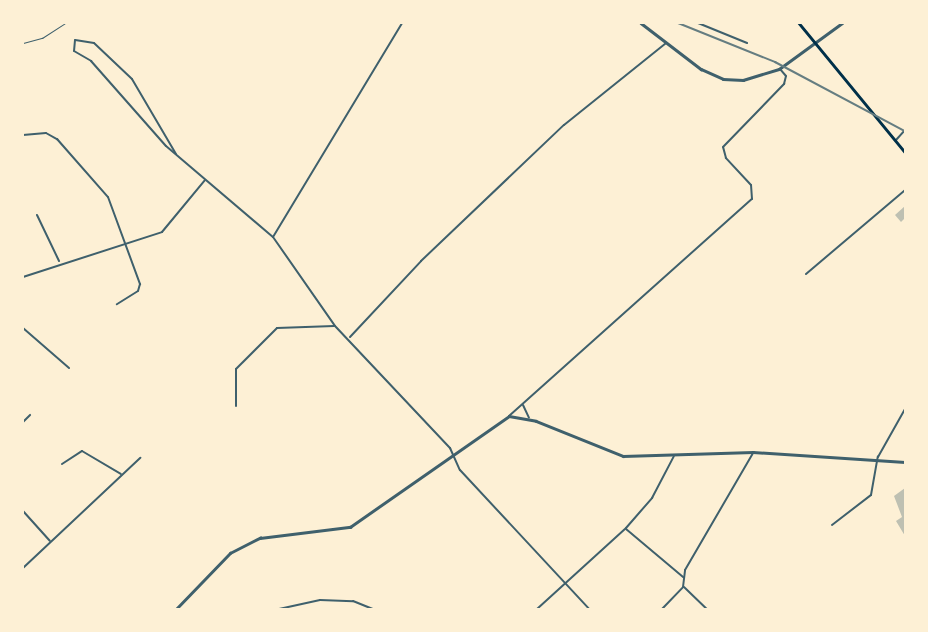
<!DOCTYPE html>
<style>
body{margin:0}
#map{position:relative;width:928px;height:632px;overflow:hidden;background:#fdf0d5;font-family:Spectral,serif}
div>[style]{position:absolute}
.building>*{inset:0;background:#bec0b2}
.service>*{height:1px;margin:-0.5px;padding:0 0.5px;transform-origin:0.5px;border-radius:0.5px;background:#3f606c}
.minor>*{height:2px;margin:-1px;padding:0 1px;transform-origin:1px;border-radius:1px;background:#3f606c}
.tertiary>*{height:2.5px;margin:-1.25px;padding:0 1.25px;transform-origin:1.25px;border-radius:1.25px;background:#3f606c}
.primary>*{height:2.5px;margin:-1.25px;padding:0 1.25px;transform-origin:1.25px;border-radius:1.25px;background:#003049}
.rail>*{height:2px;margin:-1px;padding:0 1px;transform-origin:1px;border-radius:1px;background:#657d81}
span{translate:-50% -50%;white-space:nowrap;text-align:center;line-height:1.15;-webkit-text-stroke:7px #fdf0d5;paint-order:stroke}
.frame{position:absolute;inset:0;border:24px solid #fdf0d5;pointer-events:none}
</style>
<div id="map">
<div class="building">
<div style="clip-path:polygon(905px 206px,905px 218px,901px 222px,895px 215px)"></div>
<div style="clip-path:polygon(905px 488px,905px 536px,896px 521px,902px 517px,894px 496px)"></div>
</div>
<div class="service">
<div style="left:23px;top:43px;width:20px;rotate:-15deg"></div>
<div style="left:42px;top:38px;width:27px;rotate:-33deg"></div>
</div>
<div class="minor">
<div style="left:698px;top:23px;width:53px;rotate:22.2deg"></div>
<div style="left:23px;top:135px;width:23px;rotate:-5deg"></div>
<div style="left:46px;top:133px;width:13px;rotate:29deg"></div>
<div style="left:57px;top:139px;width:77px;rotate:48.7deg"></div>
<div style="left:108px;top:197px;width:93px;rotate:69.8deg"></div>
<div style="left:140px;top:284px;width:7px;rotate:106deg"></div>
<div style="left:138px;top:291px;width:25px;rotate:148deg"></div>
<div style="left:896px;top:140px;width:13px;rotate:-48deg"></div>
<div style="left:176px;top:154px;width:87px;rotate:-120.4deg"></div>
<div style="left:132px;top:79px;width:52px;rotate:-136.5deg"></div>
<div style="left:94px;top:43px;width:19px;rotate:-171deg"></div>
<div style="left:75px;top:40px;width:11px;rotate:95deg"></div>
<div style="left:74px;top:51px;width:20px;rotate:30deg"></div>
<div style="left:91px;top:61px;width:113px;rotate:48.6deg"></div>
<div style="left:166px;top:146px;width:140px;rotate:40.4deg"></div>
<div style="left:273px;top:237px;width:108px;rotate:55.1deg"></div>
<div style="left:335px;top:326px;width:168px;rotate:46.7deg"></div>
<div style="left:450px;top:448px;width:24px;rotate:66deg"></div>
<div style="left:460px;top:470px;width:190px;rotate:47.1deg"></div>
<div style="left:37px;top:215px;width:51px;rotate:64.4deg"></div>
<div style="left:273px;top:237px;width:250px;rotate:-58.9deg"></div>
<div style="left:806px;top:274px;width:130px;rotate:-40.3deg"></div>
<div style="left:23px;top:277px;width:146px;rotate:-17.9deg"></div>
<div style="left:162px;top:232px;width:67px;rotate:-50.4deg"></div>
<div style="left:23px;top:328px;width:61px;rotate:41deg"></div>
<div style="left:350px;top:337px;width:104px;rotate:-46.9deg"></div>
<div style="left:421px;top:261px;width:197px;rotate:-43.6deg"></div>
<div style="left:564px;top:125px;width:131px;rotate:-38.8deg"></div>
<div style="left:523px;top:405px;width:14px;rotate:65deg"></div>
<div style="left:236px;top:406px;width:37px;rotate:-90deg"></div>
<div style="left:236px;top:369px;width:58px;rotate:-45deg"></div>
<div style="left:277px;top:328px;width:57px;rotate:-2deg"></div>
<div style="left:509px;top:416px;width:326px;rotate:-41.8deg"></div>
<div style="left:752px;top:199px;width:14px;rotate:-94deg"></div>
<div style="left:751px;top:185px;width:37px;rotate:-133deg"></div>
<div style="left:726px;top:158px;width:11px;rotate:-105deg"></div>
<div style="left:723px;top:147px;width:88px;rotate:-45.9deg"></div>
<div style="left:784px;top:84px;width:8px;rotate:-76deg"></div>
<div style="left:786px;top:76px;width:9px;rotate:-131deg"></div>
<div style="left:23px;top:422px;width:10px;rotate:-45deg"></div>
<div style="left:62px;top:464px;width:24px;rotate:-33deg"></div>
<div style="left:82px;top:451px;width:45px;rotate:30.5deg"></div>
<div style="left:23px;top:511px;width:40px;rotate:48deg"></div>
<div style="left:832px;top:525px;width:49px;rotate:-37.6deg"></div>
<div style="left:871px;top:495px;width:39px;rotate:-80deg"></div>
<div style="left:878px;top:457px;width:55px;rotate:-60.6deg"></div>
<div style="left:626px;top:529px;width:75px;rotate:40.1deg"></div>
<div style="left:23px;top:568px;width:161px;rotate:-43.2deg"></div>
<div style="left:684px;top:587px;width:32px;rotate:44deg"></div>
<div style="left:279px;top:609px;width:42px;rotate:-12.4deg"></div>
<div style="left:320px;top:600px;width:33px;rotate:2deg"></div>
<div style="left:353px;top:601px;width:22px;rotate:22deg"></div>
<div style="left:537px;top:609px;width:120px;rotate:-42.3deg"></div>
<div style="left:626px;top:528px;width:40px;rotate:-49deg"></div>
<div style="left:652px;top:498px;width:47px;rotate:-62.4deg"></div>
<div style="left:662px;top:609px;width:30px;rotate:-46deg"></div>
<div style="left:683px;top:587px;width:17px;rotate:-83deg"></div>
<div style="left:685px;top:570px;width:135px;rotate:-59.8deg"></div>
</div>
<div class="tertiary">
<div style="left:641px;top:23px;width:76px;rotate:37.5deg"></div>
<div style="left:701px;top:69px;width:24px;rotate:24deg"></div>
<div style="left:723px;top:79px;width:20px;rotate:3deg"></div>
<div style="left:743px;top:80px;width:38px;rotate:-17deg"></div>
<div style="left:779px;top:69px;width:78px;rotate:-36.1deg"></div>
<div style="left:176px;top:609px;width:78px;rotate:-46deg"></div>
<div style="left:230px;top:553px;width:34px;rotate:-27deg"></div>
<div style="left:260px;top:538px;width:91px;rotate:-7deg"></div>
<div style="left:350px;top:527px;width:194px;rotate:-34.9deg"></div>
<div style="left:509px;top:416px;width:27px;rotate:10deg"></div>
<div style="left:536px;top:421px;width:94px;rotate:21.9deg"></div>
<div style="left:623px;top:456px;width:130px;rotate:-1.8deg"></div>
<div style="left:753px;top:452px;width:152px;rotate:3.8deg"></div>
</div>
<div class="primary">
<div style="left:799px;top:23px;width:167px;rotate:50.6deg"></div>
</div>
<div class="rail">
<div style="left:678px;top:23px;width:105px;rotate:21.9deg"></div>
<div style="left:775px;top:62px;width:147px;rotate:28deg"></div>
</div>
<div class="frame"></div>
</div>
